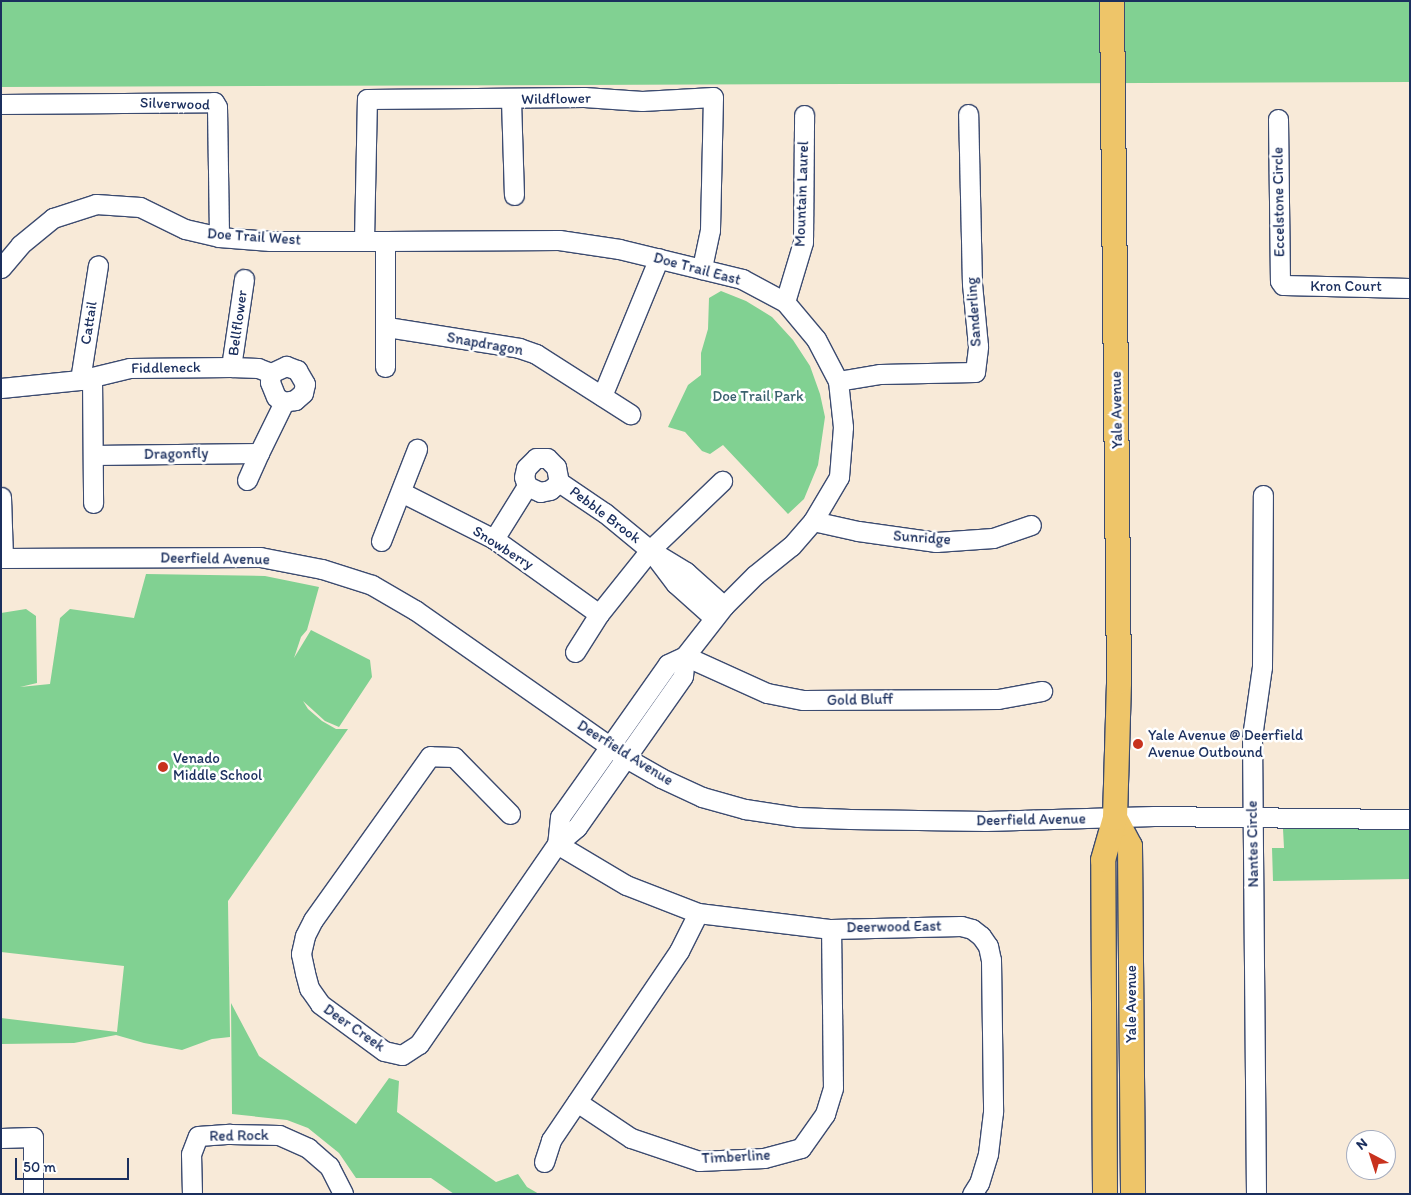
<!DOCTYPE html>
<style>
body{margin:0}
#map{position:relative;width:1411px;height:1195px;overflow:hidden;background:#f8ead8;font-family:Itim,sans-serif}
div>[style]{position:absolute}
.green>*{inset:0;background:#81d192}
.roads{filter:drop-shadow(1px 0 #3c4b70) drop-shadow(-1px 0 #3c4b70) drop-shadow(0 1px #3c4b70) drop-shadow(0 -1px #3c4b70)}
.minor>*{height:19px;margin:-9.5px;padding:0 9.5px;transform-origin:9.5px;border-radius:9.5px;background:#fff}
.major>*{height:24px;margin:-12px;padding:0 12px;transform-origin:12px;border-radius:12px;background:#eec569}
.dots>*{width:14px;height:14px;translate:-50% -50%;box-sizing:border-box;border:2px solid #fff;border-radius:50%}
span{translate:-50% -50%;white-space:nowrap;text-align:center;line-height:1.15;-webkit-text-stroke:5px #fff;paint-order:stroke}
.street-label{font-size:15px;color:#1b2f5e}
.park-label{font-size:15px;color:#3a606e}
.poi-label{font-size:15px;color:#1b2f5e}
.left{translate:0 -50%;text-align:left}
.frame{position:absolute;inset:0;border:2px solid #1b2f5e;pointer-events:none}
.north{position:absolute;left:1346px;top:1130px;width:50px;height:50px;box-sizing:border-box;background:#fff;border:1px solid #a4acbf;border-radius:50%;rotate:320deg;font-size:14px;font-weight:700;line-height:20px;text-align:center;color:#1b2f5e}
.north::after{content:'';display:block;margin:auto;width:18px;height:22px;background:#c8321e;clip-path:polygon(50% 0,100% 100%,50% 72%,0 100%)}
.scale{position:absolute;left:15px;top:1158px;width:114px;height:22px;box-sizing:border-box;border:2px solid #1b2f5e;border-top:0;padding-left:6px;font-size:15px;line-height:18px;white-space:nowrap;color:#1b2f5e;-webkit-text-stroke:4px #fff;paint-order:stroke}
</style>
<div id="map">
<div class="green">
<div style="clip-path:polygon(1px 1px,1410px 1px,1410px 82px,1px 87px)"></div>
<div style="clip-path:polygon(721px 291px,746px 301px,772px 317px,793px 340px,810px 366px,820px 394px,825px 417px,818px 465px,804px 499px,788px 514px,723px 445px,710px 454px,702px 451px,685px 432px,668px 427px,688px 385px,701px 375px,701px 353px,708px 329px,709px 298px)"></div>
<div style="clip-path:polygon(146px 574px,265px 576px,319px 587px,307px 630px,301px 637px,294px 658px,311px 630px,370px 660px,372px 677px,339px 727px,325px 721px,303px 701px,308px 709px,322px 721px,336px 729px,348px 729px,228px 901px,230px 1037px,212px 1039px,182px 1050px,144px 1043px,116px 1035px,74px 1043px,1px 1044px,1px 1018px,117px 1032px,124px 966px,1px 952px,1px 613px,26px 609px,36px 616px,37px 683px,20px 687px,50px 684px,60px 618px,70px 609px,134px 618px)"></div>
<div style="clip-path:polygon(1283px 829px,1410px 829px,1410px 879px,1273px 881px,1272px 848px,1284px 848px)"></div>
<div style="clip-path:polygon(231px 1003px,259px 1056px,356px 1124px,389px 1078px,399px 1081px,397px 1112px,496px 1182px,518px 1174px,527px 1187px,539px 1194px,454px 1194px,431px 1178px,356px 1178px,339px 1153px,308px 1128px,287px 1120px,232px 1114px)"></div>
</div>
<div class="roads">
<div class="minor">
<div style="left:511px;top:100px;width:95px;rotate:88.2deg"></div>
<div style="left:1px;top:104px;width:213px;rotate:-0.5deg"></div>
<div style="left:214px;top:102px;width:6px;rotate:59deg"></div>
<div style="left:217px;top:107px;width:130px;rotate:89.1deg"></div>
<div style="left:1278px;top:119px;width:162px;rotate:89.3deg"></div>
<div style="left:1280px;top:281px;width:5px;rotate:53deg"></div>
<div style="left:1283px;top:285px;width:127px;rotate:1.4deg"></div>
<div style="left:364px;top:240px;width:141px;rotate:-88.8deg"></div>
<div style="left:367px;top:99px;width:217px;rotate:-0.5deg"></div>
<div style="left:584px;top:97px;width:58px;rotate:3.9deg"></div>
<div style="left:642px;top:101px;width:71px;rotate:-3.2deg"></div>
<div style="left:713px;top:97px;width:133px;rotate:91.3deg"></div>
<div style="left:710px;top:230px;width:40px;rotate:102deg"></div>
<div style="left:385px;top:241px;width:126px;rotate:90deg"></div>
<div style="left:1px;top:268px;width:30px;rotate:-50deg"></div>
<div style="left:20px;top:245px;width:43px;rotate:-39.3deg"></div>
<div style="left:53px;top:218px;width:45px;rotate:-18deg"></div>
<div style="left:96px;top:204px;width:44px;rotate:3.9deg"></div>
<div style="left:140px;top:207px;width:50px;rotate:26.1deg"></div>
<div style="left:185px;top:229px;width:35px;rotate:13deg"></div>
<div style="left:219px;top:237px;width:51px;rotate:4.5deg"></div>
<div style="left:270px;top:241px;width:115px"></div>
<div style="left:385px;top:241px;width:174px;rotate:-0.3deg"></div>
<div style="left:559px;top:240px;width:61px;rotate:8.5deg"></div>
<div style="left:619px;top:249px;width:127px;rotate:13.7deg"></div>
<div style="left:742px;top:279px;width:49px;rotate:28.1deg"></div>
<div style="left:785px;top:302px;width:48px;rotate:50deg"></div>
<div style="left:816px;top:339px;width:47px;rotate:62.4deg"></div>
<div style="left:838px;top:381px;width:46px;rotate:83.8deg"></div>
<div style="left:843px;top:427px;width:50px;rotate:94.6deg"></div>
<div style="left:839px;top:477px;width:51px;rotate:120.6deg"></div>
<div style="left:813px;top:521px;width:33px;rotate:131deg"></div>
<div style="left:791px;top:546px;width:46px;rotate:141.1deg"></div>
<div style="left:755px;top:575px;width:44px;rotate:135deg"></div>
<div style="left:724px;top:606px;width:63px;rotate:128deg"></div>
<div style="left:685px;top:656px;width:19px;rotate:155deg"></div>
<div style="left:668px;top:664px;width:187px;rotate:125.2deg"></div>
<div style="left:560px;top:817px;width:27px;rotate:96deg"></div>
<div style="left:785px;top:302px;width:63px;rotate:-73.3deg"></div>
<div style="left:803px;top:242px;width:127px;rotate:-89.5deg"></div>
<div style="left:387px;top:327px;width:134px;rotate:9deg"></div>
<div style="left:519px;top:348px;width:18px;rotate:19deg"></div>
<div style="left:536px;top:354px;width:112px;rotate:32.6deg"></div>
<div style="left:286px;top:366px;width:12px;rotate:20deg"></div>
<div style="left:297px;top:370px;width:16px;rotate:60deg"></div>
<div style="left:305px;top:384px;width:9px;rotate:103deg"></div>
<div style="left:303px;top:393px;width:11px;rotate:139deg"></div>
<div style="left:295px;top:400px;width:11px;rotate:170deg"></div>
<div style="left:284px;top:402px;width:9px;rotate:-148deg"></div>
<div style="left:276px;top:397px;width:16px;rotate:-112deg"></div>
<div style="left:270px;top:382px;width:9px;rotate:-84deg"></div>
<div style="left:271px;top:373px;width:17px;rotate:-25deg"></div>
<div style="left:231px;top:367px;width:89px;rotate:-81.6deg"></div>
<div style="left:92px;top:377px;width:126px;rotate:89.5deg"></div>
<div style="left:80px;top:380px;width:116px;rotate:-81.1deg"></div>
<div style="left:838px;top:381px;width:43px;rotate:-9.5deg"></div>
<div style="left:880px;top:374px;width:95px;rotate:-1.2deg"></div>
<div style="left:975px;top:372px;width:26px;rotate:-83deg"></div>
<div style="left:978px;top:346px;width:62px;rotate:-95.5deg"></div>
<div style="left:972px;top:284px;width:170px;rotate:-91.3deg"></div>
<div style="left:1px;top:388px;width:79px;rotate:-5.8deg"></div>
<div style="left:80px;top:380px;width:51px;rotate:-13.5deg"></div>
<div style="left:130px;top:368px;width:101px;rotate:-0.6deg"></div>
<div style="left:231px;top:367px;width:27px;rotate:2deg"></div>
<div style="left:258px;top:368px;width:14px;rotate:21deg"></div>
<div style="left:602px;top:396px;width:149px;rotate:-67.6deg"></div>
<div style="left:93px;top:455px;width:166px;rotate:-0.7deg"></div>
<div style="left:259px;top:453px;width:57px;rotate:-63.9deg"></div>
<div style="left:247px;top:480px;width:30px;rotate:-66deg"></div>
<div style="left:559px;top:482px;width:12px;rotate:138deg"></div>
<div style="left:550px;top:490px;width:10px;rotate:169deg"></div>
<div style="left:540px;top:492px;width:14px;rotate:-155deg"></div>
<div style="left:527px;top:486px;width:9px;rotate:-108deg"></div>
<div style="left:524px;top:477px;width:9px;rotate:-77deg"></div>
<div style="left:526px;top:468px;width:14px;rotate:-45deg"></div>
<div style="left:536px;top:458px;width:11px"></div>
<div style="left:547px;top:458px;width:13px;rotate:45deg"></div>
<div style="left:556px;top:467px;width:15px;rotate:79deg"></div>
<div style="left:559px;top:482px;width:55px;rotate:34deg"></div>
<div style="left:605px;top:513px;width:58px;rotate:39.4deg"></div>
<div style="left:650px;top:550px;width:42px;rotate:31.4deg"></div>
<div style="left:686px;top:572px;width:51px;rotate:41.8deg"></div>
<div style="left:401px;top:492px;width:104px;rotate:26.8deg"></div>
<div style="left:494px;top:539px;width:129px;rotate:35.5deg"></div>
<div style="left:1px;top:497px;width:61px;rotate:88.1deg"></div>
<div style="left:813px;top:521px;width:46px;rotate:12.5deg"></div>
<div style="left:858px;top:531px;width:79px;rotate:8deg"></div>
<div style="left:936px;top:542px;width:57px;rotate:-4deg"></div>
<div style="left:993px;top:538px;width:40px;rotate:-18.9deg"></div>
<div style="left:494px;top:539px;width:62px;rotate:-58.1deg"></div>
<div style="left:381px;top:541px;width:99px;rotate:-68.6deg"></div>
<div style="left:1px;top:558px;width:259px;rotate:-0.2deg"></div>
<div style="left:260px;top:557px;width:63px;rotate:11deg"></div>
<div style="left:322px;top:569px;width:52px;rotate:17.7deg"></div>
<div style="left:372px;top:585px;width:50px;rotate:30.2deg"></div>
<div style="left:415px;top:610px;width:258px;rotate:35deg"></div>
<div style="left:626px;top:758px;width:40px;rotate:29.7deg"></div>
<div style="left:661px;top:778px;width:45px;rotate:24.9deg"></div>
<div style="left:702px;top:797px;width:45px;rotate:15.6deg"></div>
<div style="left:745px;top:809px;width:54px;rotate:8.6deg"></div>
<div style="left:798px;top:817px;width:52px;rotate:2.2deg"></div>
<div style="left:850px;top:819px;width:136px;rotate:0.8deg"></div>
<div style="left:986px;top:821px;width:168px;rotate:-1.7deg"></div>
<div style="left:1154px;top:816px;width:256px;rotate:0.7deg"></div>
<div style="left:657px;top:559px;width:31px;rotate:53deg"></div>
<div style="left:676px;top:584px;width:51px;rotate:41.8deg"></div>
<div style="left:575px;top:652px;width:45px;rotate:-57.7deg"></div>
<div style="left:599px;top:614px;width:82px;rotate:-51.4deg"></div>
<div style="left:650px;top:550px;width:100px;rotate:-43.8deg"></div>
<div style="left:685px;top:656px;width:90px;rotate:24.3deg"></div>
<div style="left:767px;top:693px;width:37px;rotate:11deg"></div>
<div style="left:803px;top:700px;width:195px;rotate:-0.3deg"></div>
<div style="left:998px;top:699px;width:45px;rotate:-10.3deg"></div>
<div style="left:510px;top:814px;width:80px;rotate:-134.5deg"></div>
<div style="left:454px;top:757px;width:24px;rotate:-178deg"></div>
<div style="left:430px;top:756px;width:201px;rotate:125.5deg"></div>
<div style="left:313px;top:920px;width:18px;rotate:117deg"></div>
<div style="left:305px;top:936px;width:18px;rotate:103deg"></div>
<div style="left:301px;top:954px;width:19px;rotate:78deg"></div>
<div style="left:305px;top:973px;width:16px;rotate:75deg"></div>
<div style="left:309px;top:988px;width:19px;rotate:55deg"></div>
<div style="left:320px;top:1004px;width:79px;rotate:36.3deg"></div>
<div style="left:384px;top:1051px;width:18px;rotate:13deg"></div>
<div style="left:402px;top:1055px;width:20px;rotate:-33deg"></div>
<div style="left:419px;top:1044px;width:243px;rotate:-55.4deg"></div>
<div style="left:557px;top:844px;width:26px;rotate:-40deg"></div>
<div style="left:577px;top:827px;width:184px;rotate:-54.9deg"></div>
<div style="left:683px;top:676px;width:20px;rotate:-84deg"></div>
<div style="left:557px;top:844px;width:80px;rotate:30.7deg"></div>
<div style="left:626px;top:885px;width:77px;rotate:21.3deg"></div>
<div style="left:698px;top:913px;width:134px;rotate:6.9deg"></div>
<div style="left:831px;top:929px;width:130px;rotate:-1.3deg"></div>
<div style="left:961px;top:926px;width:11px;rotate:15deg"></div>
<div style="left:972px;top:929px;width:11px;rotate:38deg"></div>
<div style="left:981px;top:936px;width:12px;rotate:55deg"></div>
<div style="left:988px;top:946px;width:14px;rotate:78deg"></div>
<div style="left:991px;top:960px;width:152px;rotate:89.2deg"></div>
<div style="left:993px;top:1112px;width:42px;rotate:96.8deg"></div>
<div style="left:988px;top:1154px;width:30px;rotate:107deg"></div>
<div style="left:979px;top:1183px;width:13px;rotate:122deg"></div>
<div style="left:577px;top:1102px;width:65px;rotate:33.7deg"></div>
<div style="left:631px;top:1138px;width:72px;rotate:18.7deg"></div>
<div style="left:699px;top:1161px;width:65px;rotate:-2.6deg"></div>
<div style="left:764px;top:1158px;width:38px;rotate:-15deg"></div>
<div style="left:801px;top:1148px;width:42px;rotate:-54.8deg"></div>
<div style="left:825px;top:1114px;width:27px;rotate:-73deg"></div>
<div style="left:833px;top:1088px;width:159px;rotate:-90.7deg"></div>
<div style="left:1px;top:1138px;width:32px;rotate:-2deg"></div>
<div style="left:33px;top:1137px;width:57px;rotate:90deg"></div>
<div style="left:544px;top:1162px;width:23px;rotate:-72deg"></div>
<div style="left:551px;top:1140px;width:228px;rotate:-55.9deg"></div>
<div style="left:679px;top:951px;width:42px;rotate:-63.4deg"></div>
<div style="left:192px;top:1194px;width:40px;rotate:-91.4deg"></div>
<div style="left:191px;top:1154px;width:19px;rotate:-69deg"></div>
<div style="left:198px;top:1136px;width:32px;rotate:-4deg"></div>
<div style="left:230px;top:1134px;width:49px;rotate:1.2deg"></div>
<div style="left:279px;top:1135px;width:32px;rotate:24deg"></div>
<div style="left:308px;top:1148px;width:28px;rotate:41deg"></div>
<div style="left:329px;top:1166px;width:31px;rotate:63deg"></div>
<div style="left:1256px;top:1194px;width:457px;rotate:-90.5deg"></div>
<div style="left:1252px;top:737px;width:71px;rotate:-81.9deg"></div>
<div style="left:1262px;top:667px;width:172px;rotate:-89.7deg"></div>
</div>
<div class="major">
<div style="left:1115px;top:818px;width:32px;rotate:62deg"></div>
<div style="left:1130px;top:846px;width:348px;rotate:89.5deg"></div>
<div style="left:1105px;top:1194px;width:334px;rotate:-90.3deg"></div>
<div style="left:1103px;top:860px;width:44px;rotate:-74.1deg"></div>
<div style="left:1115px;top:818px;width:136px;rotate:-88.3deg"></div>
<div style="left:1119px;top:682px;width:681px;rotate:-90.59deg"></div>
</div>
</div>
<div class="dots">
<div style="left:1138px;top:744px;background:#c8321e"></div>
<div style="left:163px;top:767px;background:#c8321e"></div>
</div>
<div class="street-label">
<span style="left:556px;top:99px;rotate:-1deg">Wildflower</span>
<span style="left:175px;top:104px;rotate:2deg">Silverwood</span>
<span style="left:802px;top:194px;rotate:-88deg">Mountain Laurel</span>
<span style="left:1279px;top:202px;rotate:-91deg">Eccelstone Circle</span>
<span style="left:254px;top:237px;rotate:4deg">Doe Trail West</span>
<span style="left:697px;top:269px;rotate:15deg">Doe Trail East</span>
<span style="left:1346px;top:287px">Kron Court</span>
<span style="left:974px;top:312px;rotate:-94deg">Sanderling</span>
<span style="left:89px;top:323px;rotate:-81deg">Cattail</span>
<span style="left:238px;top:323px;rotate:-82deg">Bellflower</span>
<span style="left:485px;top:344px;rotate:10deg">Snapdragon</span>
<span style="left:166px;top:368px;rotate:-1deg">Fiddleneck</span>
<span style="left:1117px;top:410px;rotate:-91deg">Yale Avenue</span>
<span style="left:176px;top:454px;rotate:-1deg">Dragonfly</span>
<span style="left:605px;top:515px;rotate:37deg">Pebble Brook</span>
<span style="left:922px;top:538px;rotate:4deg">Sunridge</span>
<span style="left:503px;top:548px;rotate:32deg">Snowberry</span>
<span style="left:215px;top:559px;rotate:1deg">Deerfield Avenue</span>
<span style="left:860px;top:700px;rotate:-1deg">Gold Bluff</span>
<span style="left:625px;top:753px;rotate:32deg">Deerfield Avenue</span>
<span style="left:1031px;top:820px;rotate:-1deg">Deerfield Avenue</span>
<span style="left:1253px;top:844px;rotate:-91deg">Nantes Circle</span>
<span style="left:894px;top:927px;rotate:-1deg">Deerwood East</span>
<span style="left:1132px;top:1004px;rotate:-90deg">Yale Avenue</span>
<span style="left:354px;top:1028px;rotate:35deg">Deer Creek</span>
<span style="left:239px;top:1136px;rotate:-1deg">Red Rock</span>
<span style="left:736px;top:1157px;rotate:-3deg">Timberline</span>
</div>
<div class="park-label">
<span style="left:758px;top:397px">Doe Trail Park</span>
</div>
<div class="poi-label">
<span class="left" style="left:1148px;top:744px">Yale Avenue @ Deerfield<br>Avenue Outbound</span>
<span class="left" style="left:173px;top:767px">Venado<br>Middle School</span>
</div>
<div class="frame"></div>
<div class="north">N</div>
<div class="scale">50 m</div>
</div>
